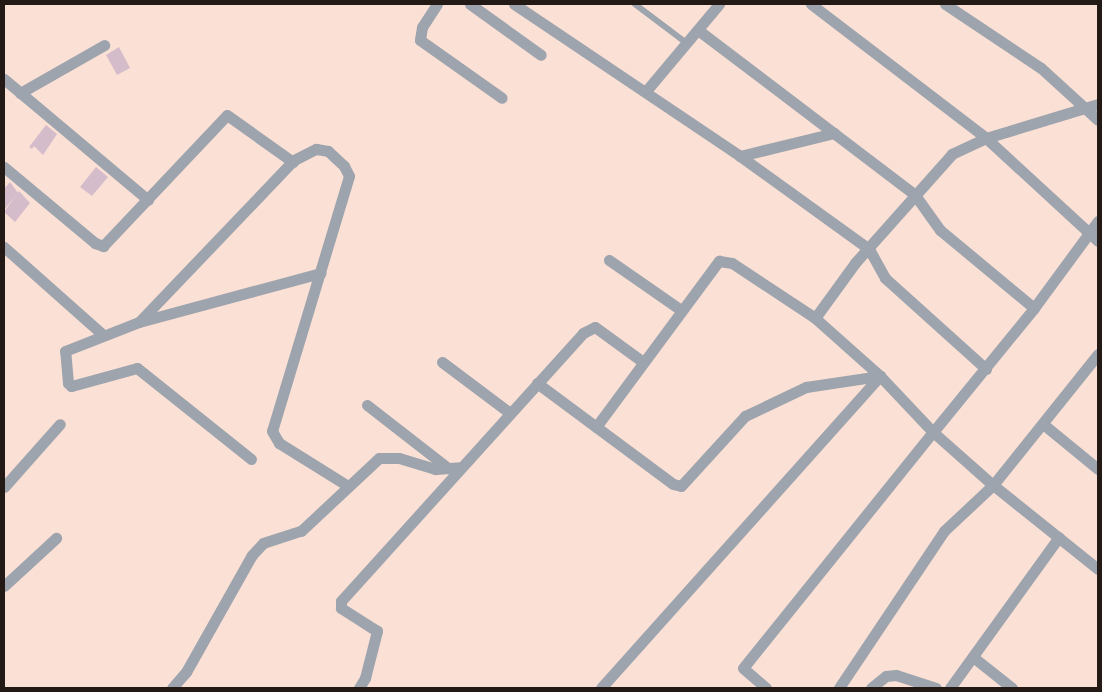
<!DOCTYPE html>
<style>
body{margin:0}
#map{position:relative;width:1102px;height:692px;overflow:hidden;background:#fbe0d5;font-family:Inter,sans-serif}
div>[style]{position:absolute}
.building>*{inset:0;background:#d4bccb}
.service>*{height:5.5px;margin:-2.75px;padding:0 2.75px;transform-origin:2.75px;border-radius:2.75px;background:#9da4ad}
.minor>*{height:11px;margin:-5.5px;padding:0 5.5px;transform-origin:5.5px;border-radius:5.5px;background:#9da4ad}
span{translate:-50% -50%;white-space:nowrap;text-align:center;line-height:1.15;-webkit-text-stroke:4px #fcf1ed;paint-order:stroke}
.frame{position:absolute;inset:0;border:5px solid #231a16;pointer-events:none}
</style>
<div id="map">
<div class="building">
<div style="clip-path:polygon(119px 47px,130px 68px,117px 75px,106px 55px)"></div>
<div style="clip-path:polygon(46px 125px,57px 134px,43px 155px,34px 146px,32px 149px,29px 147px)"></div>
<div style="clip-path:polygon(96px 167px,108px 177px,92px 196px,80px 187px)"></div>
<div style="clip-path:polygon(10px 182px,18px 193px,4px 210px,4px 189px)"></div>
<div style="clip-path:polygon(19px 191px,30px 203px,15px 222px,4px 212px)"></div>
</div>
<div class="service">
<div style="left:635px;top:4px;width:65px;rotate:36.9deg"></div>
</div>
<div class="minor">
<div style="left:437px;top:4px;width:27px;rotate:123deg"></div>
<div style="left:422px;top:27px;width:13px;rotate:99deg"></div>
<div style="left:420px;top:40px;width:100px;rotate:35.3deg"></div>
<div style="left:470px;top:4px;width:87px;rotate:35.7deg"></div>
<div style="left:514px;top:4px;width:272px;rotate:33.9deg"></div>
<div style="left:740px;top:156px;width:159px;rotate:35.8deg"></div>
<div style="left:869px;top:249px;width:33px;rotate:61deg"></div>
<div style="left:885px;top:278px;width:136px;rotate:42deg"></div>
<div style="left:811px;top:4px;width:220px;rotate:37.4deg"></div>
<div style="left:986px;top:138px;width:152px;rotate:42.6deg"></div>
<div style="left:945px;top:4px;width:115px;rotate:33.7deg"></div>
<div style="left:1041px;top:68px;width:77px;rotate:42.4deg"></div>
<div style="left:698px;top:30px;width:273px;rotate:37.2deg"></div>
<div style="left:915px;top:195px;width:43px;rotate:54.5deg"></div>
<div style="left:940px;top:230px;width:122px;rotate:39.7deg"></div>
<div style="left:4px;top:79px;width:188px;rotate:40deg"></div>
<div style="left:646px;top:91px;width:114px;rotate:-50deg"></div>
<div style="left:20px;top:93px;width:97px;rotate:-29.7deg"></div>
<div style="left:1098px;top:104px;width:117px;rotate:163.1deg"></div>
<div style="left:986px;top:138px;width:38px;rotate:155deg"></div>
<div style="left:952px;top:154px;width:146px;rotate:131.7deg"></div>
<div style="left:855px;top:263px;width:68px;rotate:126deg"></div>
<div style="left:815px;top:318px;width:87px;rotate:41.7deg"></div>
<div style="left:880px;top:376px;width:77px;rotate:46.6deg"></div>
<div style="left:933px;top:432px;width:160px;rotate:-50.8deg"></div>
<div style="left:1034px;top:308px;width:108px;rotate:-53.7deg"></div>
<div style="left:740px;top:156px;width:97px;rotate:-13.7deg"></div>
<div style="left:4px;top:167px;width:119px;rotate:39.9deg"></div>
<div style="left:95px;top:243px;width:9px;rotate:21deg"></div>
<div style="left:103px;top:246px;width:180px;rotate:-46.6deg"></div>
<div style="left:227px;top:115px;width:81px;rotate:35.5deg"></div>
<div style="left:4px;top:247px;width:132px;rotate:41.6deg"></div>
<div style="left:609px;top:260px;width:88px;rotate:34.8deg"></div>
<div style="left:139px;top:322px;width:224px;rotate:-46.3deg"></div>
<div style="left:294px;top:160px;width:25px;rotate:-27deg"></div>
<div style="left:316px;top:149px;width:12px;rotate:9deg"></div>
<div style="left:328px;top:151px;width:22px;rotate:43deg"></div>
<div style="left:344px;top:166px;width:11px;rotate:63deg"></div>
<div style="left:349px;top:176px;width:266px;rotate:106.8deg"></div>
<div style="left:272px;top:431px;width:14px;rotate:60deg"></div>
<div style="left:279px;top:443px;width:81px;rotate:31.9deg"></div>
<div style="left:1098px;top:354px;width:168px;rotate:128.7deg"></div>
<div style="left:993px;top:485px;width:134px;rotate:38.7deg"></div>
<div style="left:442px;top:362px;width:85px;rotate:36.9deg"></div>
<div style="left:537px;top:383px;width:169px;rotate:36.6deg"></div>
<div style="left:673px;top:484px;width:8px;rotate:14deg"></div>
<div style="left:681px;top:486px;width:95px;rotate:-47.6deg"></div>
<div style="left:745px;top:416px;width:68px;rotate:-25.4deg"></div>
<div style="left:806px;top:387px;width:75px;rotate:-8.5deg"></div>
<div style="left:367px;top:405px;width:103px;rotate:37.9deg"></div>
<div style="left:1043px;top:424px;width:71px;rotate:39.3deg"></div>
<div style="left:596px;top:427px;width:207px;rotate:-53.5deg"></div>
<div style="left:719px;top:261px;width:13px;rotate:9deg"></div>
<div style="left:732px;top:263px;width:100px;rotate:33.5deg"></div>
<div style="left:251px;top:459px;width:146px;rotate:-141.4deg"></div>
<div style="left:137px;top:368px;width:68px;rotate:164.7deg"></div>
<div style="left:71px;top:386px;width:4px;rotate:-135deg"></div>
<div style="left:68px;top:383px;width:32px;rotate:-95deg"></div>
<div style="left:65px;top:351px;width:79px;rotate:-21.4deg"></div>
<div style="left:139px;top:322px;width:188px;rotate:-15.1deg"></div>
<div style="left:4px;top:487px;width:84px;rotate:-48.4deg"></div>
<div style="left:4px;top:586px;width:71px;rotate:-42.7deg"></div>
<div style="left:973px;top:657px;width:50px;rotate:38.5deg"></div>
<div style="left:172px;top:688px;width:21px;rotate:-49deg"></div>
<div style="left:186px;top:672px;width:134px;rotate:-60.6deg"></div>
<div style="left:252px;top:555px;width:16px;rotate:-47deg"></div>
<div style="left:263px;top:543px;width:40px;rotate:-18deg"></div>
<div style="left:301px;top:531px;width:107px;rotate:-43.1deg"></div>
<div style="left:379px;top:458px;width:20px"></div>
<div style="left:399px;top:458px;width:38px;rotate:17deg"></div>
<div style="left:435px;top:469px;width:26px;rotate:-4deg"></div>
<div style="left:359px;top:688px;width:12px;rotate:-59deg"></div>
<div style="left:365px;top:678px;width:49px;rotate:-75.7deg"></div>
<div style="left:377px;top:631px;width:43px;rotate:-147.4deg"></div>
<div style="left:341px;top:608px;width:7px;rotate:-90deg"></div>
<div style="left:341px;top:601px;width:361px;rotate:-47.9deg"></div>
<div style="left:583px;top:333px;width:13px;rotate:-27deg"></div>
<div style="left:595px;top:327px;width:59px;rotate:36.1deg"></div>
<div style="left:601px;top:688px;width:419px;rotate:-48.2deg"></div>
<div style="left:766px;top:688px;width:30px;rotate:-139deg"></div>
<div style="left:743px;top:668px;width:303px;rotate:-51.2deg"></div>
<div style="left:933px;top:432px;width:80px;rotate:41.5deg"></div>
<div style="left:993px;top:485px;width:67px;rotate:136.8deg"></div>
<div style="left:944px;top:531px;width:189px;rotate:123.8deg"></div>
<div style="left:871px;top:688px;width:19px;rotate:-39deg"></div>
<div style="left:886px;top:676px;width:10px;rotate:-6deg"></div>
<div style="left:896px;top:675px;width:42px;rotate:18deg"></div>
<div style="left:950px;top:688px;width:186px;rotate:-54.2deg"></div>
</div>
<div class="frame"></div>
</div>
